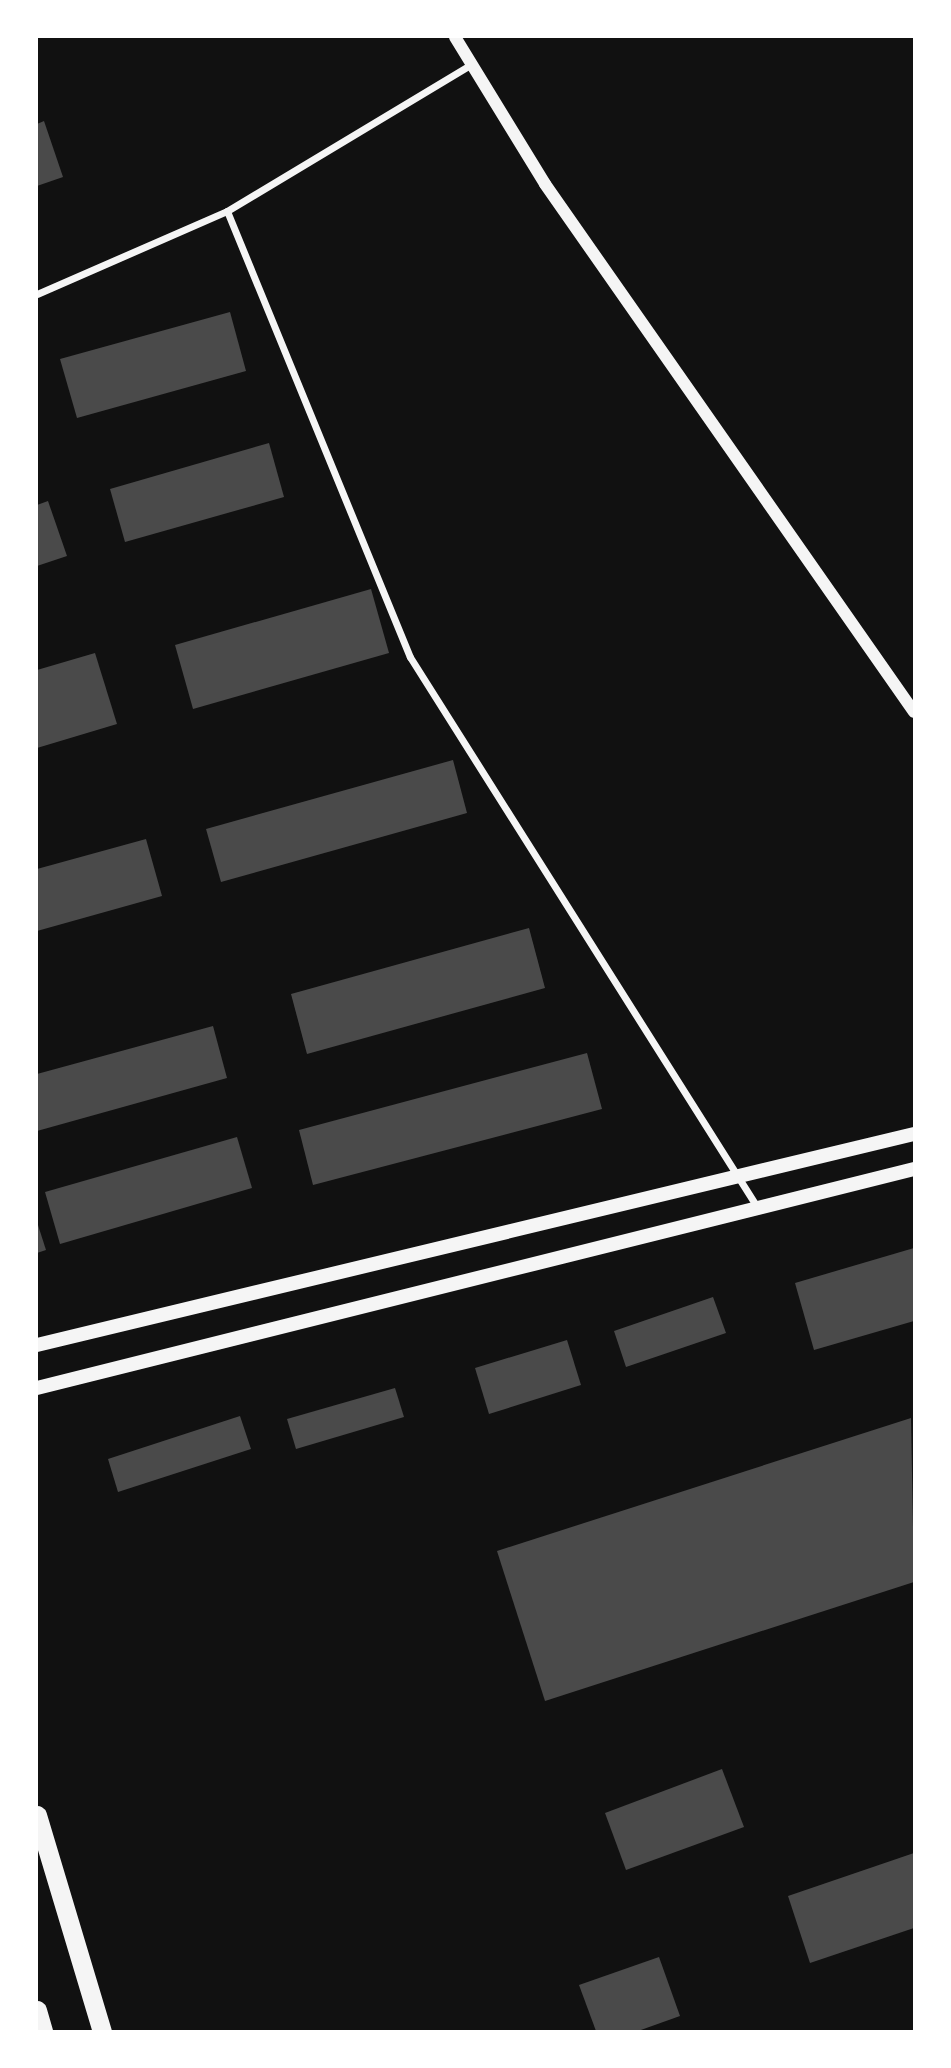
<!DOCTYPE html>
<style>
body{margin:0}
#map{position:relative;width:951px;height:2068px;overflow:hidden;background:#111;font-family:Spectral,serif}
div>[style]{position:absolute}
.building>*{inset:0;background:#4a4a4a}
.minor>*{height:7px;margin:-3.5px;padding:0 3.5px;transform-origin:3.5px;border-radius:3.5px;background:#f5f5f5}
.tertiary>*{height:12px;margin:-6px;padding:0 6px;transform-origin:6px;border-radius:6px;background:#f5f5f5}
.secondary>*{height:14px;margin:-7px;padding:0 7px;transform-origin:7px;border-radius:7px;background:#f5f5f5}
.trunk>*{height:19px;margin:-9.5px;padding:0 9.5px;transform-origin:9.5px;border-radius:9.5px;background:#f5f5f5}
span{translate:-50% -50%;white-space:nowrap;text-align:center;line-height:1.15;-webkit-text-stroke:7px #fff;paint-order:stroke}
.frame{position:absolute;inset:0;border:38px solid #fff;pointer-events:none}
</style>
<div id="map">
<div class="building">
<div style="clip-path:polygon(44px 121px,63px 177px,37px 186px,37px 124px)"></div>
<div style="clip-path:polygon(230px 312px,246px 371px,77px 418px,60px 359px)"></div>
<div style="clip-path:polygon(269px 443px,284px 497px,125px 542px,110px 489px)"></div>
<div style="clip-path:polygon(48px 501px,67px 556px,37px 566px,37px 505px)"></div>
<div style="clip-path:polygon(371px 589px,389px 653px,193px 709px,175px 645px)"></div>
<div style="clip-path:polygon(95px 653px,117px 724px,37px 748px,37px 670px)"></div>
<div style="clip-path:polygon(453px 760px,467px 813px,221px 882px,206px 829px)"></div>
<div style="clip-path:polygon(146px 839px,162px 896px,37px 931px,37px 869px)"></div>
<div style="clip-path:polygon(529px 928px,545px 988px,307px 1054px,291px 994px)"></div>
<div style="clip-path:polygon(213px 1026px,227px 1078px,37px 1131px,37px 1074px)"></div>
<div style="clip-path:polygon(587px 1053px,602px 1109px,313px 1185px,299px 1130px)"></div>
<div style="clip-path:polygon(237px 1137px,252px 1188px,60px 1244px,45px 1192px)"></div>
<div style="clip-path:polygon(37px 1222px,46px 1250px,37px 1253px)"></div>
<div style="clip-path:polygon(914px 1248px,914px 1321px,814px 1350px,795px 1283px)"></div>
<div style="clip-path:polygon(713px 1297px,726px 1333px,626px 1367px,614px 1331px)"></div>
<div style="clip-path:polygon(567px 1340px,581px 1385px,489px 1414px,475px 1368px)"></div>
<div style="clip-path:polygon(395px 1388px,404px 1417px,296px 1449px,287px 1419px)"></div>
<div style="clip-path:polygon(240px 1416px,251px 1449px,118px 1492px,108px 1459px)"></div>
<div style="clip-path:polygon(911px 1418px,914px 1582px,545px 1701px,497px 1551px)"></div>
<div style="clip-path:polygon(722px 1769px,744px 1827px,626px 1870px,605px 1813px)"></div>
<div style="clip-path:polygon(914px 1853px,914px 1928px,810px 1963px,788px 1896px)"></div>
<div style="clip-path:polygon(659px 1957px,680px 2016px,638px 2031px,596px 2031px,579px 1985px)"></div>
</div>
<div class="minor">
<div style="left:227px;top:211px;width:482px;rotate:67.7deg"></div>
<div style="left:410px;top:657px;width:650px;rotate:57.75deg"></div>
<div style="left:37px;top:294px;width:207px;rotate:-23.6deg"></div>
<div style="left:227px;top:211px;width:287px;rotate:-31deg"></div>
</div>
<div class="tertiary">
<div style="left:455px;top:37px;width:172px;rotate:58.5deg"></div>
<div style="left:545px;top:184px;width:644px;rotate:55.05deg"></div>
</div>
<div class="secondary">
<div style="left:37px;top:1345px;width:902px;rotate:-13.53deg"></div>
<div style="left:37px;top:1388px;width:904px;rotate:-14.02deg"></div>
</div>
<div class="trunk">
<div style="left:37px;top:1815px;width:226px;rotate:73.3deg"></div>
<div style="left:37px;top:2010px;width:22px;rotate:74deg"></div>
</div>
<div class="frame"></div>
</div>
